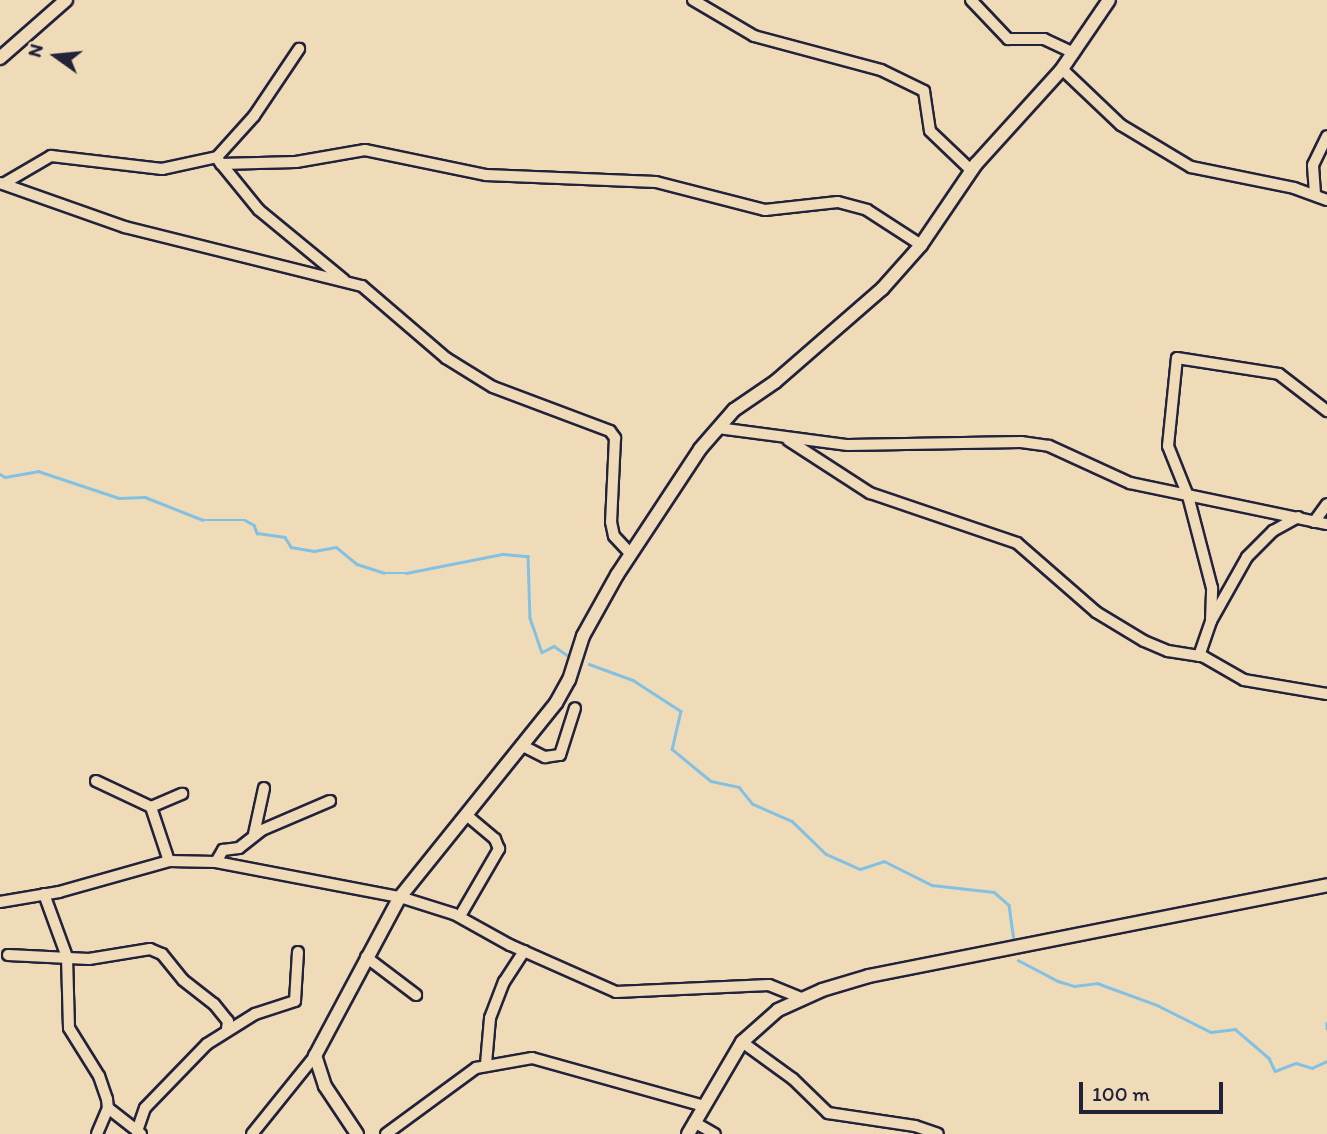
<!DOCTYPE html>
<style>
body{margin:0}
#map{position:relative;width:1327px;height:1134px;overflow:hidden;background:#f0dbb9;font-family:Itim,sans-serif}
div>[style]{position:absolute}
.stream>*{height:2.5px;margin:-1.25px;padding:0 1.25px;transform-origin:1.25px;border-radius:1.25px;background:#83c1e3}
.roads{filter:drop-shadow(2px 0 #22223b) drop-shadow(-2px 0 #22223b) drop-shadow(0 2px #22223b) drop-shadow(0 -2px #22223b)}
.street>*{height:10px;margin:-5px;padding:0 5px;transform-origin:5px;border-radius:5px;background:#f0dbb9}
.secondary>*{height:12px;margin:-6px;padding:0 6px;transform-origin:6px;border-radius:6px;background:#f0dbb9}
span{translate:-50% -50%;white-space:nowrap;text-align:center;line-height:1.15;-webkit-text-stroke:7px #f0dbb9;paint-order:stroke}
.north{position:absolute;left:21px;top:21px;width:70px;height:70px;-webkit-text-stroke:5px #f0dbb9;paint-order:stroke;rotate:285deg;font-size:19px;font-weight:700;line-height:28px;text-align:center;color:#22223b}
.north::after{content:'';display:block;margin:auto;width:24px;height:32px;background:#22223b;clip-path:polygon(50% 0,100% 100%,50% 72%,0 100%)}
.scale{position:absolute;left:1079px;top:1082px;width:144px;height:32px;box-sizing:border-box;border:4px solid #22223b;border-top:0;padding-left:9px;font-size:21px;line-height:24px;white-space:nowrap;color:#22223b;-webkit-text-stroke:5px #f0dbb9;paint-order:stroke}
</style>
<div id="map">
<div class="stream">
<div style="left:0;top:474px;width:6px;rotate:31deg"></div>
<div style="left:5px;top:477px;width:34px;rotate:-10deg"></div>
<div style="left:38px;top:471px;width:85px;rotate:18.4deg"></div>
<div style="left:119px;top:498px;width:26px;rotate:-2deg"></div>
<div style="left:145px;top:497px;width:62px;rotate:21.6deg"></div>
<div style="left:203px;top:520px;width:42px"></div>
<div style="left:245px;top:520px;width:10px;rotate:29deg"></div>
<div style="left:254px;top:525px;width:9px;rotate:69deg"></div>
<div style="left:257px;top:533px;width:28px;rotate:8deg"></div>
<div style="left:285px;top:537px;width:12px;rotate:59deg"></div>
<div style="left:291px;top:547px;width:23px;rotate:10deg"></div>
<div style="left:314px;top:551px;width:22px;rotate:-10deg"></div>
<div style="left:336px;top:547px;width:27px;rotate:39deg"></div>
<div style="left:357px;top:564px;width:28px;rotate:18deg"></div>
<div style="left:384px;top:573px;width:22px"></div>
<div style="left:406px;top:573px;width:99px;rotate:-11.1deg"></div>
<div style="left:503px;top:554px;width:25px;rotate:5deg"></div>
<div style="left:528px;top:556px;width:62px;rotate:88.2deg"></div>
<div style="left:530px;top:618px;width:36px;rotate:71deg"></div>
<div style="left:542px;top:652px;width:13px;rotate:-27deg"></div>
<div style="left:554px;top:646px;width:19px;rotate:35deg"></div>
<div style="left:589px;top:664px;width:47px;rotate:20deg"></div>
<div style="left:633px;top:680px;width:57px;rotate:32.9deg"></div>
<div style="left:681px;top:711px;width:39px;rotate:103deg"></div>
<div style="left:672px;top:749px;width:50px;rotate:39.4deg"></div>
<div style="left:711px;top:781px;width:29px;rotate:12deg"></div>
<div style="left:739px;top:787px;width:22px;rotate:51deg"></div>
<div style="left:753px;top:804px;width:43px;rotate:23.6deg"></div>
<div style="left:792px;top:821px;width:47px;rotate:44.1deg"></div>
<div style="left:826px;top:854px;width:37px;rotate:24deg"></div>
<div style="left:860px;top:869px;width:25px;rotate:-18deg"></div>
<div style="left:884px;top:861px;width:54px;rotate:26.6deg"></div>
<div style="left:932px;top:885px;width:62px;rotate:6.4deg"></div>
<div style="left:994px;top:892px;width:20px;rotate:41deg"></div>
<div style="left:1009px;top:905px;width:35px;rotate:82deg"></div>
<div style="left:1018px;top:960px;width:45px;rotate:27.7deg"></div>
<div style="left:1058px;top:981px;width:17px;rotate:17deg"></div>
<div style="left:1074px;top:986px;width:23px;rotate:-7deg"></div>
<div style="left:1097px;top:983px;width:64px;rotate:20.1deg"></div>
<div style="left:1157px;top:1005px;width:60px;rotate:26.6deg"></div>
<div style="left:1211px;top:1032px;width:24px;rotate:-7deg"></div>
<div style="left:1235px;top:1029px;width:45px;rotate:40.5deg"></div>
<div style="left:1269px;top:1058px;width:14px;rotate:65deg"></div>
<div style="left:1275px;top:1071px;width:22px;rotate:-21deg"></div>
<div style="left:1296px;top:1063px;width:17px;rotate:17deg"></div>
<div style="left:1312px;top:1068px;width:17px;rotate:-25deg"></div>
<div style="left:1327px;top:1023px;width:5px;rotate:90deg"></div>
</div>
<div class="roads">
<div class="street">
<div style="left:693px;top:0;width:71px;rotate:30.5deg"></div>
<div style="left:754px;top:36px;width:131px;rotate:15deg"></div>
<div style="left:881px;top:70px;width:48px;rotate:26deg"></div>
<div style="left:924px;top:91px;width:40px;rotate:81.5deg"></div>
<div style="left:930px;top:131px;width:57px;rotate:43.6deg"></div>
<div style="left:971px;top:0;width:54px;rotate:46.5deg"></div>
<div style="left:1008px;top:39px;width:36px"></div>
<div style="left:1044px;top:39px;width:33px;rotate:25deg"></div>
<div style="left:1062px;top:69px;width:81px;rotate:43.5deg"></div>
<div style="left:1121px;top:125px;width:82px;rotate:31deg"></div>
<div style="left:1191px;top:167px;width:105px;rotate:11.5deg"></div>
<div style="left:1294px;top:188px;width:35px;rotate:20deg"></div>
<div style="left:219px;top:161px;width:63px;rotate:50.8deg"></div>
<div style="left:259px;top:210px;width:110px;rotate:39.5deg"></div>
<div style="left:221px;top:164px;width:75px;rotate:-1.5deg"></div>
<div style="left:296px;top:162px;width:70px;rotate:-9.9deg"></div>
<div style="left:365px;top:150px;width:124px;rotate:11.7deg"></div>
<div style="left:486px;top:175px;width:170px;rotate:2.4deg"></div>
<div style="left:656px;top:182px;width:113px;rotate:14.4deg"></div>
<div style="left:765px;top:210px;width:73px;rotate:-6.3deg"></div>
<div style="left:838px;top:202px;width:30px;rotate:15deg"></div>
<div style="left:867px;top:210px;width:64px;rotate:32.9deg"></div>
<div style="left:0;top:183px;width:133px;rotate:19.4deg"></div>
<div style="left:125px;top:227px;width:244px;rotate:14deg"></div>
<div style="left:362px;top:286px;width:111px;rotate:40.6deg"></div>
<div style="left:446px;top:358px;width:55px;rotate:31.7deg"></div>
<div style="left:493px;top:387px;width:125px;rotate:20.6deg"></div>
<div style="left:610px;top:431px;width:9px;rotate:54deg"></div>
<div style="left:615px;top:438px;width:84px;rotate:92.7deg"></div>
<div style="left:611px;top:522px;width:14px;rotate:78deg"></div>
<div style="left:614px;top:536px;width:25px;rotate:47deg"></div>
<div style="left:3px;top:184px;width:56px;rotate:-30.3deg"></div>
<div style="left:51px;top:156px;width:112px;rotate:6.7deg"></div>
<div style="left:162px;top:169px;width:56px;rotate:-12.3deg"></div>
<div style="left:217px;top:157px;width:55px;rotate:-47.9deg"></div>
<div style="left:254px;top:116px;width:81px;rotate:-56.1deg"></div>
<div style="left:1315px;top:194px;width:29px;rotate:-94deg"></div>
<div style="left:1313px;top:165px;width:32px;rotate:-64deg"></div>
<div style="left:718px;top:428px;width:131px;rotate:7.5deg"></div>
<div style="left:848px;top:445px;width:173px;rotate:-1deg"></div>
<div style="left:1021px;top:442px;width:28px;rotate:8deg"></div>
<div style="left:1049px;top:446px;width:89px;rotate:24.6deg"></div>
<div style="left:1130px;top:483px;width:201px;rotate:11.8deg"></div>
<div style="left:788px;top:440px;width:98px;rotate:32.9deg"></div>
<div style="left:870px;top:493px;width:155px;rotate:18.8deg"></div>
<div style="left:1017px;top:543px;width:105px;rotate:41.1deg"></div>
<div style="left:1096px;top:612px;width:56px;rotate:31.1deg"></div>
<div style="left:1144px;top:641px;width:26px;rotate:23deg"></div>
<div style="left:1168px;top:651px;width:36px;rotate:9deg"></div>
<div style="left:1204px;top:657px;width:46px;rotate:29.9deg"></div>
<div style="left:1244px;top:680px;width:84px;rotate:9.6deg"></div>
<div style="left:1314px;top:522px;width:22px;rotate:-54deg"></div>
<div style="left:1211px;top:621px;width:33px;rotate:-88deg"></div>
<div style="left:1212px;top:588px;width:95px;rotate:-104.6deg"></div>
<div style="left:1188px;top:496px;width:54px;rotate:-111.8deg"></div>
<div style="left:1168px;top:446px;width:88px;rotate:-84.2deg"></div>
<div style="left:1177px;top:358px;width:103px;rotate:8.9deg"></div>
<div style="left:1279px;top:374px;width:61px;rotate:37.6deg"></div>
<div style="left:1199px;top:656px;width:37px;rotate:-71deg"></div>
<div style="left:1211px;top:621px;width:73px;rotate:-60.6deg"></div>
<div style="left:1247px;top:557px;width:37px;rotate:-45deg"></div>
<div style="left:1273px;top:531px;width:29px;rotate:-29deg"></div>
<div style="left:523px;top:746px;width:25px;rotate:27deg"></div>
<div style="left:545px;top:757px;width:15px;rotate:-8deg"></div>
<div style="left:560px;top:755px;width:49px;rotate:-72.3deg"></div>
<div style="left:96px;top:781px;width:61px;rotate:25.3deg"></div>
<div style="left:151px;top:807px;width:57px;rotate:71.6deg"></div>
<div style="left:151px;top:807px;width:34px;rotate:-23deg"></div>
<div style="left:254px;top:834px;width:47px;rotate:-77.7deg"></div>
<div style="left:216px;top:862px;width:14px;rotate:-60deg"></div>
<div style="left:223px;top:850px;width:16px;rotate:-7deg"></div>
<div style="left:239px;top:848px;width:29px;rotate:-38deg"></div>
<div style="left:262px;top:830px;width:74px;rotate:-23.1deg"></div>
<div style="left:44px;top:894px;width:67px;rotate:69.9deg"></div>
<div style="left:67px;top:957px;width:71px;rotate:88.4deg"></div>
<div style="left:69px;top:1028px;width:57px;rotate:58deg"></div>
<div style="left:99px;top:1076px;width:24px;rotate:71deg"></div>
<div style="left:107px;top:1099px;width:9px;rotate:84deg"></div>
<div style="left:108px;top:1108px;width:28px;rotate:113deg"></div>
<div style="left:0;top:902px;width:60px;rotate:-9.6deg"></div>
<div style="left:59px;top:892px;width:114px;rotate:-15.7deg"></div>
<div style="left:169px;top:861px;width:47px;rotate:1.2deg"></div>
<div style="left:216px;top:862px;width:187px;rotate:10.8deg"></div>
<div style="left:400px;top:897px;width:57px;rotate:17.5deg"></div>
<div style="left:454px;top:914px;width:64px;rotate:29deg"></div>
<div style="left:510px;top:945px;width:116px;rotate:23.9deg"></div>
<div style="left:616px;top:992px;width:153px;rotate:-2.6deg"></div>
<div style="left:769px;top:985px;width:35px;rotate:22deg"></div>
<div style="left:460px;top:916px;width:78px;rotate:-59.8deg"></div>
<div style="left:499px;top:849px;width:11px;rotate:-112deg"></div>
<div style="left:495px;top:839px;width:35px;rotate:-140deg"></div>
<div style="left:8px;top:955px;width:81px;rotate:2.8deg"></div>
<div style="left:89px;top:959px;width:62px;rotate:-9.3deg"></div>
<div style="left:150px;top:949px;width:13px;rotate:23deg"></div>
<div style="left:162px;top:954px;width:33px;rotate:51deg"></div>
<div style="left:183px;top:980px;width:39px;rotate:38deg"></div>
<div style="left:214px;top:1004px;width:22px;rotate:51deg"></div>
<div style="left:228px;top:1021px;width:8px;rotate:97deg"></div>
<div style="left:366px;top:957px;width:63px;rotate:37.2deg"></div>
<div style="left:742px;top:1042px;width:63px;rotate:36deg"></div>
<div style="left:793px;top:1079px;width:49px;rotate:44.2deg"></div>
<div style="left:828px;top:1113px;width:88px;rotate:8.5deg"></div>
<div style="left:915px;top:1126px;width:24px;rotate:19deg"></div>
<div style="left:486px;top:1064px;width:46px;rotate:-85deg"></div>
<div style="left:490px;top:1018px;width:39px;rotate:-69deg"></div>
<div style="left:504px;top:982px;width:37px;rotate:-57deg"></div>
<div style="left:108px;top:1108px;width:37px;rotate:38deg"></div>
<div style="left:694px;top:1122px;width:24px;rotate:30deg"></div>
<div style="left:141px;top:1134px;width:5px;rotate:-143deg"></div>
<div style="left:137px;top:1131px;width:24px;rotate:-71deg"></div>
<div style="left:145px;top:1108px;width:89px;rotate:-45.9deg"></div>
<div style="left:207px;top:1044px;width:57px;rotate:-32deg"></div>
<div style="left:255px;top:1014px;width:42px;rotate:-18deg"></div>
<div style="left:295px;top:1001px;width:49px;rotate:-86.5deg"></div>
<div style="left:252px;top:1134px;width:100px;rotate:-51.1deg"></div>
<div style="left:386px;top:1134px;width:112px;rotate:-36.3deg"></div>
<div style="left:476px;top:1068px;width:57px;rotate:-10.1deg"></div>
<div style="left:532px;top:1058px;width:179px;rotate:15.6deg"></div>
</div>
<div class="secondary">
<div style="left:0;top:58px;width:88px;rotate:-41.3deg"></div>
<div style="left:357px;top:1134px;width:58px;rotate:-123.7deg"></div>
<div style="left:325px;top:1086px;width:32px;rotate:-108deg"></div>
<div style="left:315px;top:1056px;width:180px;rotate:-61.9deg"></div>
<div style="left:400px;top:897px;width:249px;rotate:-51.2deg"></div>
<div style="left:556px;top:703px;width:26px;rotate:-61deg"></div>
<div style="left:569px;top:680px;width:46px;rotate:-72.3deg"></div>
<div style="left:583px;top:636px;width:70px;rotate:-60.9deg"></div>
<div style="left:617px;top:575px;width:151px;rotate:-56.6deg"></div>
<div style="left:700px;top:449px;width:52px;rotate:-48.9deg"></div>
<div style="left:734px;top:410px;width:50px;rotate:-34.3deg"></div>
<div style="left:775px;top:382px;width:142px;rotate:-41deg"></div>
<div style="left:882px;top:289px;width:59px;rotate:-48.4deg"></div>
<div style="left:921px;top:245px;width:98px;rotate:-55.8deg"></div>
<div style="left:976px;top:164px;width:128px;rotate:-47.8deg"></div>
<div style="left:1062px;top:69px;width:83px;rotate:-55.7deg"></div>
<div style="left:688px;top:1134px;width:107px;rotate:-59.6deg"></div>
<div style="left:742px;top:1042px;width:48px;rotate:-41.6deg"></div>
<div style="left:778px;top:1010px;width:48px;rotate:-24.4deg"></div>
<div style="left:822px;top:990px;width:49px;rotate:-16.6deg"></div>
<div style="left:869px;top:976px;width:467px;rotate:-11.2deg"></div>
</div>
</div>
<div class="north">N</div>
<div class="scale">100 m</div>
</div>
